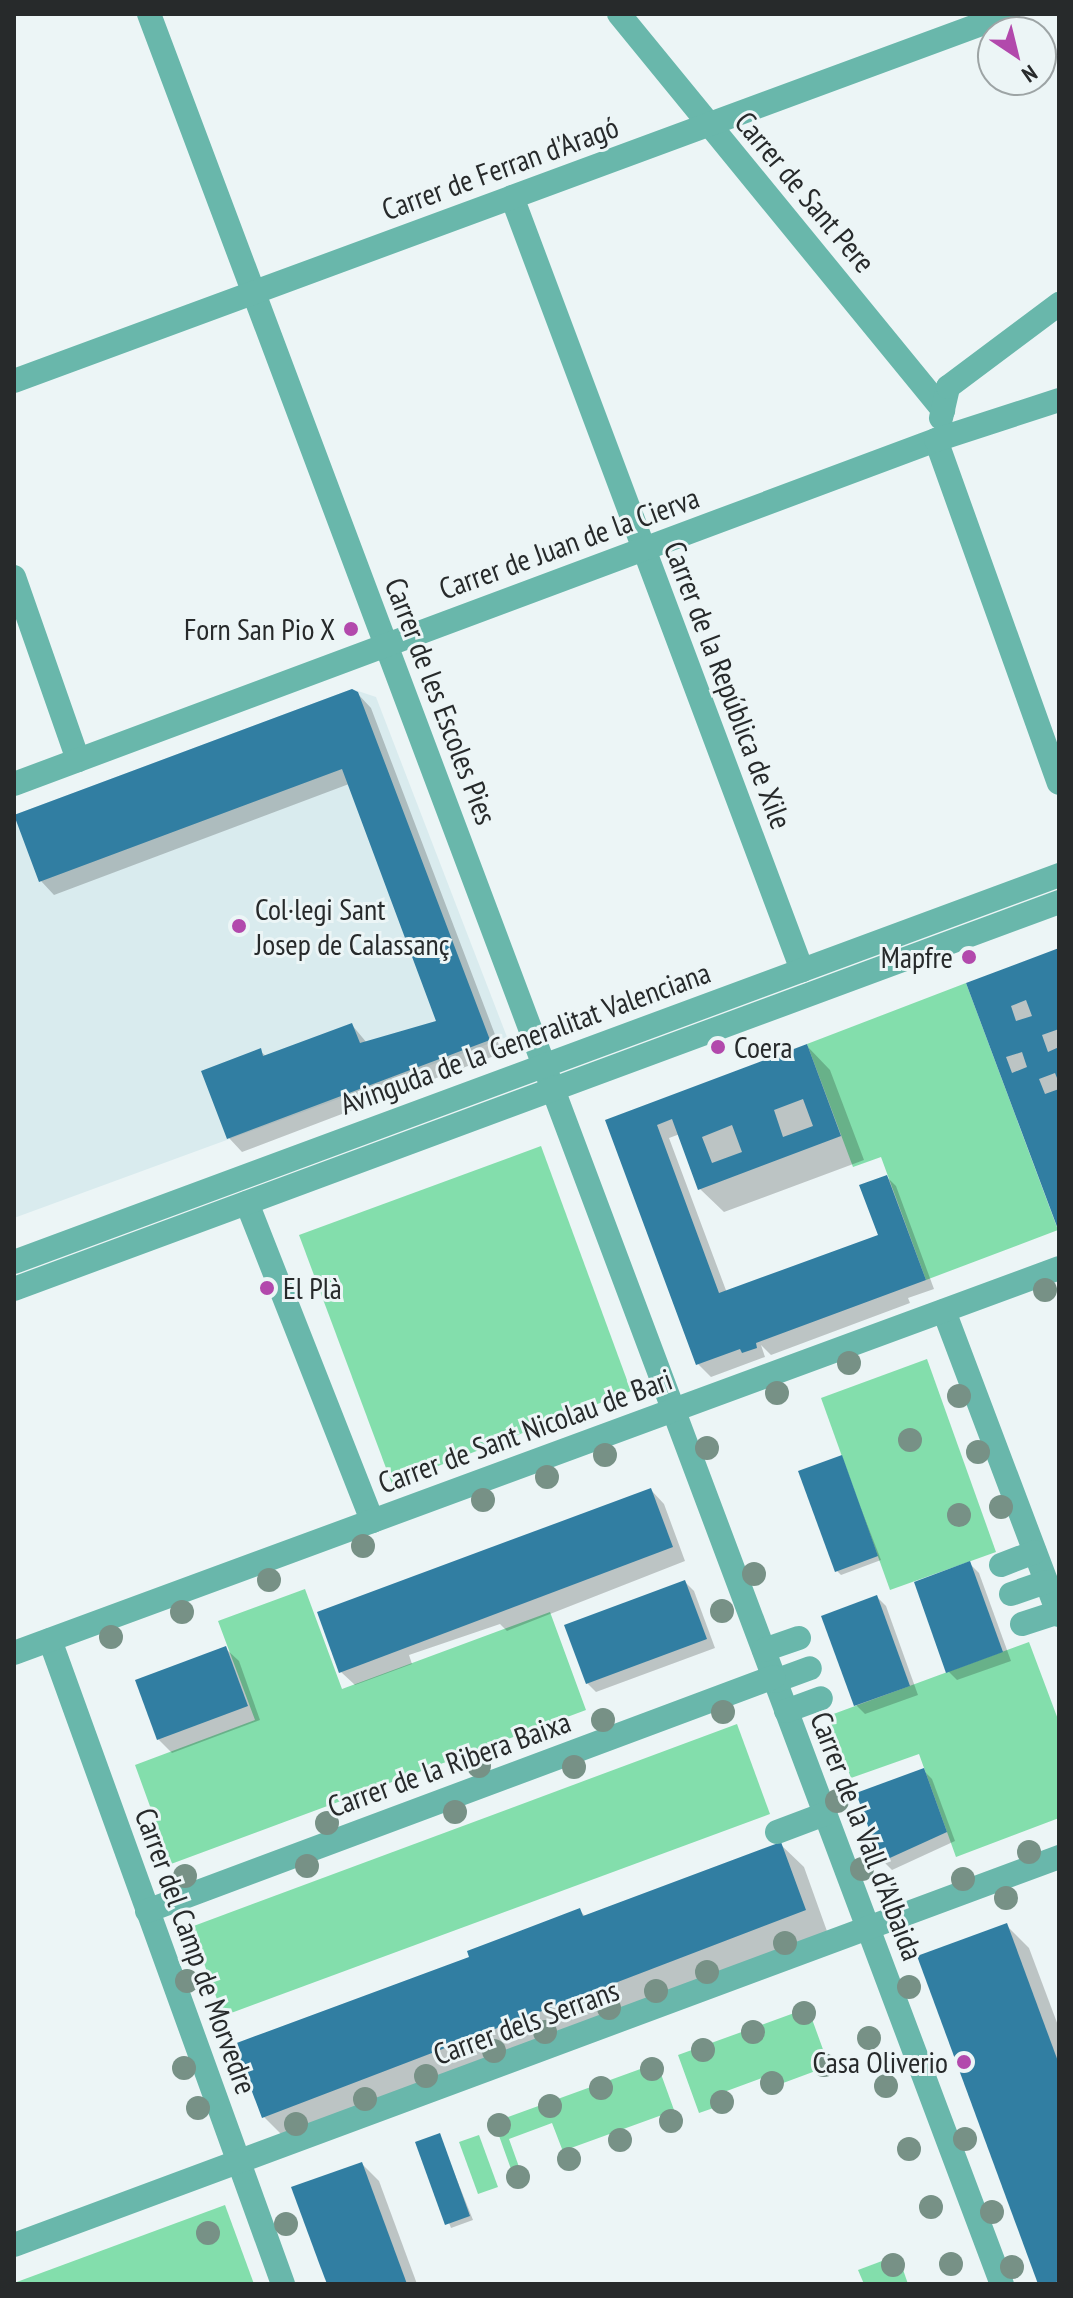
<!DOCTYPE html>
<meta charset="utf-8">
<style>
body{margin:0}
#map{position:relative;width:1073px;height:2298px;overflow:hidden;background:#ecf5f6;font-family:"PT Sans Narrow",sans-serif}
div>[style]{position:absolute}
.built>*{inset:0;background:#d9ebee}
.green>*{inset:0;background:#83deac}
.shadow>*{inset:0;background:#0003}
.building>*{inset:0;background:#317ea2}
.minor>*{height:24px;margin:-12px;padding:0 12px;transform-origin:12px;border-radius:12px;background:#69b7ab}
.trees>*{width:24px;height:24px;margin:-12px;border-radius:50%;background:#779186}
.dots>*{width:22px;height:22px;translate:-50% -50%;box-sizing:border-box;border:4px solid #ecf5f6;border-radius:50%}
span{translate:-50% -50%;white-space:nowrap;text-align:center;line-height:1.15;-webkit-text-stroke:6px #ecf5f6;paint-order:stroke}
.street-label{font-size:30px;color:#272a2b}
.poi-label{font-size:30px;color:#272a2b}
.right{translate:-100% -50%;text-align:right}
.left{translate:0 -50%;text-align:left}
.frame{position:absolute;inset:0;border:16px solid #272a2b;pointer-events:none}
.north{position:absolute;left:977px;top:16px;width:80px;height:80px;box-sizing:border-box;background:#ecf5f6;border:2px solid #9da4a5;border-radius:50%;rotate:145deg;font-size:22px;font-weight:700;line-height:32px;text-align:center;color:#272a2b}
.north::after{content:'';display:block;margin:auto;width:28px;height:36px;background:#b249ac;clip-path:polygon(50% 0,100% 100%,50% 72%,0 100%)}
</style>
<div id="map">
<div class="built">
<div style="clip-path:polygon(352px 689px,376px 697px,507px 1037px,14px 1218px,14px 815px)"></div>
</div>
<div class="green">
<div style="clip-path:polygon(966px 983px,1058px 1230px,926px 1280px,881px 1157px,853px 1167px,807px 1044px)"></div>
<div style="clip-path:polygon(541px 1146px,631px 1391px,392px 1484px,299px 1235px)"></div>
<div style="clip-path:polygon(927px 1359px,996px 1552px,890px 1590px,821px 1398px)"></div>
<div style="clip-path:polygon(305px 1589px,342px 1689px,550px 1612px,586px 1710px,171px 1864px,135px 1765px,255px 1720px,218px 1621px)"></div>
<div style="clip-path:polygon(1029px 1642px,1059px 1722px,1059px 1818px,956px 1857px,919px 1754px,851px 1778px,828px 1716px)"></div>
<div style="clip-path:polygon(737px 1724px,770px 1814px,223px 2016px,191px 1927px)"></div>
<div style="clip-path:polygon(808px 2008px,829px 2066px,767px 2089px,762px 2078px,724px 2092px,728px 2103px,699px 2113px,678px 2055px)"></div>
<div style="clip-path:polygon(657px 2063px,678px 2121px,666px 2125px,662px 2115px,571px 2148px,574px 2159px,567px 2162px,552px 2123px,509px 2139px,523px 2178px,515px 2180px,494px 2122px)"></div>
<div style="clip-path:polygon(479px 2135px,498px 2187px,478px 2194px,459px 2142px)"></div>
<div style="clip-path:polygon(225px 2205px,254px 2284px,14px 2284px,14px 2283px)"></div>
<div style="clip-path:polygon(898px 2255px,908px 2284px,864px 2284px,858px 2270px)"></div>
</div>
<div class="shadow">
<div style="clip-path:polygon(357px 693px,371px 708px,502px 1053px,242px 1152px,229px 1138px,260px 1051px,267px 1057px,352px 1025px,367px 1043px,438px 1022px,349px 784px,54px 895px,41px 881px)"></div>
<div style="clip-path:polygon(1059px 950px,1059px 1227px,969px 984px)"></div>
<div style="clip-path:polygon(807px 1046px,830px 1070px,864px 1160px,724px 1212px,700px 1189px,680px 1134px,669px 1138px,727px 1293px,883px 1243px,887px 1177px,896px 1186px,934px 1289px,908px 1298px,910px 1303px,771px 1355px,761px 1345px,765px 1357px,711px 1377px,698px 1364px,608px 1121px)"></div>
<div style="clip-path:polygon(841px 1457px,881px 1560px,841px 1575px,837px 1571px)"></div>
<div style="clip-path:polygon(651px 1490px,664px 1504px,685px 1561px,507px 1631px,500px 1624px,409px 1655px,412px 1664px,355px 1685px,341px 1672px)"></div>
<div style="clip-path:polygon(970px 1564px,979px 1573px,1011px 1661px,957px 1680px,948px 1671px)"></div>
<div style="clip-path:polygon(685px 1582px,694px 1591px,715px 1648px,596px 1692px,587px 1683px)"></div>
<div style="clip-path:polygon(877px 1597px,886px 1606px,918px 1695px,865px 1714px,856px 1705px)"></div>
<div style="clip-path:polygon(225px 1648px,239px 1661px,260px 1720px,172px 1753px,158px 1739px)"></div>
<div style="clip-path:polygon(923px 1770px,932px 1779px,955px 1841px,892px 1870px,883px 1861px)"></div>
<div style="clip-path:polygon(780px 1844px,804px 1867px,828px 1934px,287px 2140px,264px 2117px,579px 1910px,586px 1917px)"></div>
<div style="clip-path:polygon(1006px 1925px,1029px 1948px,1059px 2028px,1059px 2284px,1041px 2284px)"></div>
<div style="clip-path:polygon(439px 2135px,473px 2220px,451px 2228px,417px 2143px)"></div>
<div style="clip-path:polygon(362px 2164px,379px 2181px,417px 2284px,329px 2284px)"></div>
</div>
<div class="building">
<div style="clip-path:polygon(352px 689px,358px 692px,490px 1040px,227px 1139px,201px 1071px,261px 1048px,263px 1056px,352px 1023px,360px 1043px,436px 1021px,342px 769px,39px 882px,14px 815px)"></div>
<div style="clip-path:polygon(evenodd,1059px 948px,1059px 1029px,1042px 1035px,1048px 1052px,1059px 1047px,1059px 1083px,1055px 1073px,1039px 1079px,1045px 1094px,1059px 1089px,1059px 1232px,966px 983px,1059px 948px,1026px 1000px,1032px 1016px,1016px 1021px,1011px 1006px,1026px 1000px,1059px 948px,1022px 1052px,1027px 1067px,1012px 1073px,1006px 1057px,1022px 1052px)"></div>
<div style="clip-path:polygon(evenodd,807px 1044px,841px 1136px,698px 1190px,672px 1119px,657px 1125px,719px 1293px,878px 1235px,859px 1185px,887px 1175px,926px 1280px,756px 1343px,757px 1348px,742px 1353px,740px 1349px,696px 1365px,605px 1120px,807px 1044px,803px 1099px,813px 1126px,783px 1137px,774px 1110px,803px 1099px,807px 1044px,732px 1125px,742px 1152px,712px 1163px,702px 1137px,732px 1125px)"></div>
<div style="clip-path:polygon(842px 1455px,878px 1556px,835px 1572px,798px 1471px)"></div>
<div style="clip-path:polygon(651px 1488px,673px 1547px,339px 1673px,317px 1612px)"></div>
<div style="clip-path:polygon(970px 1561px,1003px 1652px,946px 1673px,914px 1582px)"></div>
<div style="clip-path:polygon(685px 1580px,707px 1639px,586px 1684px,564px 1625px)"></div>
<div style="clip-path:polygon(877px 1595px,910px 1686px,854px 1706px,821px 1616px)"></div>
<div style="clip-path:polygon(226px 1646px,248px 1706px,157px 1740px,135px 1680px)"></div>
<div style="clip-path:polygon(924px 1768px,947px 1832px,881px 1862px,856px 1793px)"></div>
<div style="clip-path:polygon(781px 1842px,806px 1910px,262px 2118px,234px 2044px,469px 1957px,467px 1951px,580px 1908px,583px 1916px)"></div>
<div style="clip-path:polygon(1007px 1923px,1059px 2064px,1059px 2281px,1050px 2284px,1038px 2284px,917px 1956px)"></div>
<div style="clip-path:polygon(440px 2133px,470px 2216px,445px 2225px,415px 2142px)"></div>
<div style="clip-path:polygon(362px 2162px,407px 2284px,327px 2284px,319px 2263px,291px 2187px)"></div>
</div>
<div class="minor">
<div style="left:149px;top:14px;width:2425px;rotate:69.41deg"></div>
<div style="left:619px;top:14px;width:512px;rotate:50.71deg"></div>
<div style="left:512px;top:197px;width:826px;rotate:69.44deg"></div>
<div style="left:14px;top:381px;width:1060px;rotate:-20.26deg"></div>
<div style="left:941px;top:418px;width:32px;rotate:-77deg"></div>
<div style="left:948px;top:387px;width:139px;rotate:-36.8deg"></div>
<div style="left:936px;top:440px;width:364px;rotate:70.3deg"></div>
<div style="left:14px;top:577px;width:194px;rotate:70.7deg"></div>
<div style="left:14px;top:784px;width:984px;rotate:-20.46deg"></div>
<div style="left:936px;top:440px;width:129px;rotate:-18deg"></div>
<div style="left:247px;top:1203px;width:342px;rotate:68.5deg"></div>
<div style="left:14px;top:1262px;width:1114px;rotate:-20.32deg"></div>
<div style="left:14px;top:1289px;width:1114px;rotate:-20.32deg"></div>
<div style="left:944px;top:1311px;width:325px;rotate:69.3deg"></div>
<div style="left:1001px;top:1565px;width:36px;rotate:-21deg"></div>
<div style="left:1011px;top:1594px;width:37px;rotate:-19deg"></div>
<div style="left:1022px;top:1624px;width:38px;rotate:-18deg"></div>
<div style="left:50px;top:1640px;width:685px;rotate:70.11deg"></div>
<div style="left:764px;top:1650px;width:37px;rotate:-19deg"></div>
<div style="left:14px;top:1653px;width:1114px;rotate:-20.22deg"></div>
<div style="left:775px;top:1681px;width:37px;rotate:-20deg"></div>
<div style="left:786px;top:1711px;width:37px;rotate:-20deg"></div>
<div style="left:777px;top:1832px;width:51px;rotate:-20.6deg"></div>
<div style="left:147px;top:1911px;width:669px;rotate:-20.47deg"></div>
<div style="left:14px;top:2245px;width:1115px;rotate:-20.37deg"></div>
</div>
<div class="trees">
<div style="left:1045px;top:1290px"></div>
<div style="left:849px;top:1363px"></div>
<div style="left:777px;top:1393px"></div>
<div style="left:959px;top:1396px"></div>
<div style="left:910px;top:1440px"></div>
<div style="left:707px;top:1448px"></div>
<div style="left:978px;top:1452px"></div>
<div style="left:605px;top:1455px"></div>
<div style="left:547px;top:1477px"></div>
<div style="left:483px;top:1500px"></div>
<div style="left:1001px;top:1507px"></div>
<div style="left:959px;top:1515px"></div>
<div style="left:363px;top:1546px"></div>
<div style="left:754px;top:1574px"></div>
<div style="left:269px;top:1580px"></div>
<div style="left:722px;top:1611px"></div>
<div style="left:182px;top:1612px"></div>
<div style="left:111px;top:1637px"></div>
<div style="left:723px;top:1712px"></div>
<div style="left:603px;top:1720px"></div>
<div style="left:479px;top:1766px"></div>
<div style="left:574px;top:1767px"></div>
<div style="left:837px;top:1801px"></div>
<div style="left:455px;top:1812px"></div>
<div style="left:327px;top:1823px"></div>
<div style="left:1029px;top:1852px"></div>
<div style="left:307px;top:1866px"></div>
<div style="left:862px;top:1869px"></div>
<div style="left:185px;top:1876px"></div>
<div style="left:963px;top:1879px"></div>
<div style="left:1006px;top:1898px"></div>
<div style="left:785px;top:1943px"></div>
<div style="left:707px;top:1972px"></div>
<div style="left:187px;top:1981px"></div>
<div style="left:909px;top:1987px"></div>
<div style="left:656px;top:1991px"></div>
<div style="left:609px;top:2008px"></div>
<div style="left:804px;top:2013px"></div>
<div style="left:545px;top:2032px"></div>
<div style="left:753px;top:2032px"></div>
<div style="left:869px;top:2038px"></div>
<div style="left:703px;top:2050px"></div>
<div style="left:494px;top:2051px"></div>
<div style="left:824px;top:2065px"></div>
<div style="left:184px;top:2068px"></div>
<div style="left:652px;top:2069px"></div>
<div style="left:426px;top:2076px"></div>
<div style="left:772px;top:2083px"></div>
<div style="left:886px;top:2086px"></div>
<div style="left:601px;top:2088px"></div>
<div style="left:365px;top:2099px"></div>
<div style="left:722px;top:2102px"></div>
<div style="left:550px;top:2106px"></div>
<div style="left:198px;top:2108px"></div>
<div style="left:671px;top:2121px"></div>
<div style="left:296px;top:2124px"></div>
<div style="left:499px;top:2125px"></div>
<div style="left:965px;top:2139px"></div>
<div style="left:620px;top:2140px"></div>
<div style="left:909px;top:2149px"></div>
<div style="left:569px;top:2159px"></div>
<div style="left:518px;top:2177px"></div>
<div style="left:931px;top:2207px"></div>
<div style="left:992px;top:2212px"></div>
<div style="left:286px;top:2224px"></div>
<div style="left:208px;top:2233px"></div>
<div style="left:951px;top:2264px"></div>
<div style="left:893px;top:2265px"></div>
<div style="left:1012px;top:2267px"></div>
</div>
<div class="dots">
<div style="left:351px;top:629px;background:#b249ac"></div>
<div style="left:239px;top:926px;background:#b249ac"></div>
<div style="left:969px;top:957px;background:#b249ac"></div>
<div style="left:718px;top:1047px;background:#b249ac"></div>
<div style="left:267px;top:1288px;background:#b249ac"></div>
<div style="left:964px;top:2062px;background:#b249ac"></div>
</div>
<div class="street-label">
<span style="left:500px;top:168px;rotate:-20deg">Carrer de Ferran d'Aragó</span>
<span style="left:805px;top:192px;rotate:50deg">Carrer de Sant Pere</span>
<span style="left:569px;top:543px;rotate:-20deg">Carrer de Juan de la Cierva</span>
<span style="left:728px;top:685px;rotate:69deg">Carrer de la República de Xile</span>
<span style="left:441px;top:701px;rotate:69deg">Carrer de les Escoles Pies</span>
<span style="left:525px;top:1038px;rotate:-20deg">Avinguda de la Generalitat Valenciana</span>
<span style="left:525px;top:1431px;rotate:-20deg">Carrer de Sant Nicolau de Bari</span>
<span style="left:449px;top:1764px;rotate:-20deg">Carrer de la Ribera Baixa</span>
<span style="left:867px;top:1836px;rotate:69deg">Carrer de la Vall d'Albaida</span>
<span style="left:196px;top:1951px;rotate:70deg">Carrer del Camp de Morvedre</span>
<span style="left:526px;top:2022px;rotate:-20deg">Carrer dels Serrans</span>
</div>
<div class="poi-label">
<span class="right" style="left:335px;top:629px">Forn San Pio X</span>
<span class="left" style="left:255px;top:926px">Col·legi Sant<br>Josep de Calassanç</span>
<span class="right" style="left:953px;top:957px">Mapfre</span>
<span class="left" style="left:734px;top:1047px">Coera</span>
<span class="left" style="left:283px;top:1288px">El Plà</span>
<span class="right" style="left:948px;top:2062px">Casa Oliverio</span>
</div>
<div class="frame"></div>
<div class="north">N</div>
</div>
